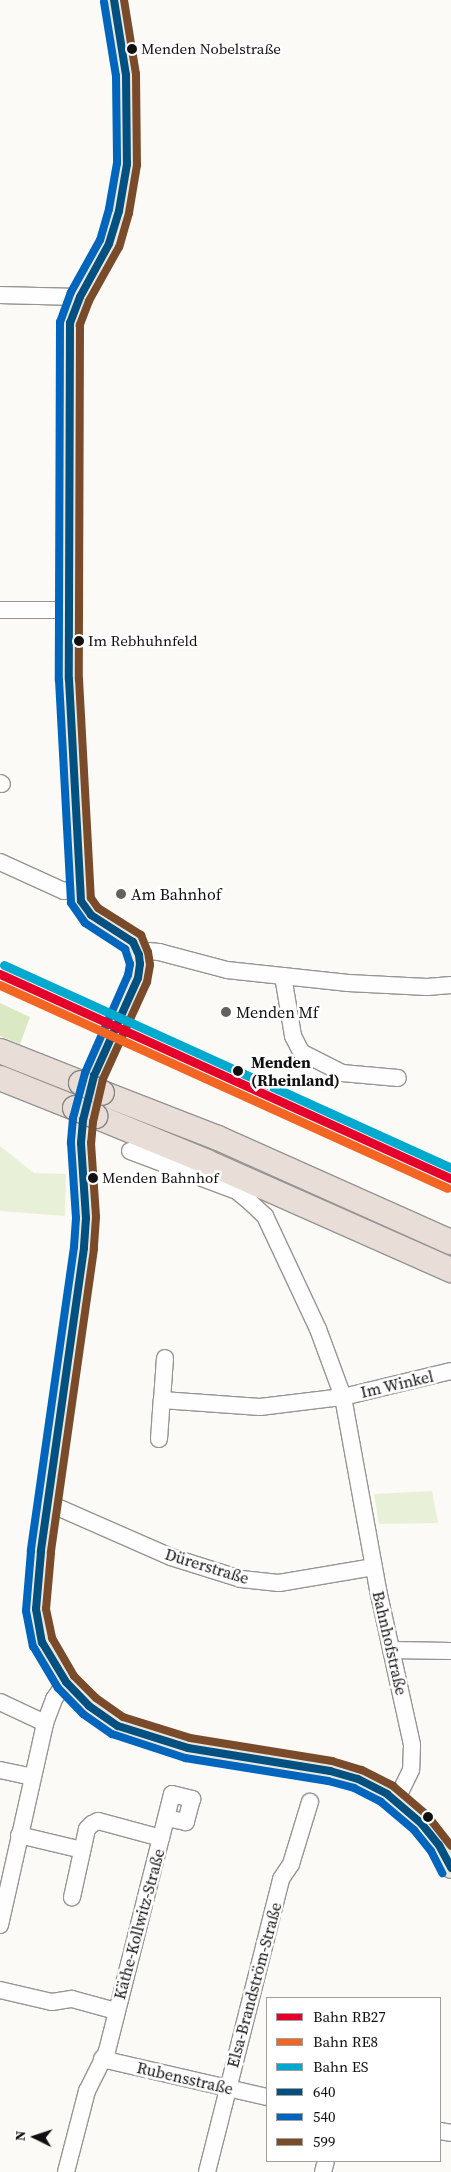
<!DOCTYPE html>
<meta charset="utf-8">
<style>
body{margin:0}
#map{position:relative;width:451px;height:2172px;overflow:hidden;background:#fcfaf6;font-family:"Source Serif 4",serif}
div>[style]{position:absolute}
.green>*{inset:0;background:#e8f1d7}
.forest>*{inset:0;background:#dae8c4}
.roads{filter:drop-shadow(1px 0 #969594) drop-shadow(-1px 0 #969594) drop-shadow(0 1px #969594) drop-shadow(0 -1px #969594)}
.minor>*{height:16px;margin:-8px;padding:0 8px;transform-origin:8px;border-radius:8px;background:#fffefe}
.major>*{height:20px;margin:-10px;padding:0 10px;transform-origin:10px;border-radius:10px;background:#ece6db}
.highway>*{height:24px;margin:-12px;padding:0 12px;transform-origin:12px;border-radius:12px;background:#e9ded7}
.rail>*{height:5.5px;margin-top:-2.75px;transform-origin:0;background:repeating-linear-gradient(90deg,#fff 0 11px,#d7c6c8 0 22px);box-sizing:border-box;border-block:1px solid #d7c6c8}
.bridges{filter:drop-shadow(1px 0 #848381) drop-shadow(-1px 0 #848381) drop-shadow(0 1px #848381) drop-shadow(0 -1px #848381)}
.highway-bridge>*{height:24px;margin:-12px;padding:0 12px;transform-origin:12px;border-radius:12px;background:#e9ded7}
.bus-1>*{height:8px;margin:-4px;padding:0 4px;transform-origin:4px;border-radius:4px;background:#005081}
.bus-2>*{height:8px;margin:-4px;padding:0 4px;transform-origin:4px;border-radius:4px;background:#0065bd}
.bus-3>*{height:8px;margin:-4px;padding:0 4px;transform-origin:4px;border-radius:4px;background:#7a4b2a}
.rail-1>*{height:9px;margin:-4.5px;padding:0 4.5px;transform-origin:4.5px;border-radius:4.5px;background:#e4002b}
.rail-2>*{height:9px;margin:-4.5px;padding:0 4.5px;transform-origin:4.5px;border-radius:4.5px;background:#f26522}
.rail-3>*{height:9px;margin:-4.5px;padding:0 4.5px;transform-origin:4.5px;border-radius:4.5px;background:#00a9ce}
.dots>*{width:14px;height:14px;translate:-50% -50%;box-sizing:border-box;border:2px solid #fff;border-radius:50%}
span{translate:-50% -50%;white-space:nowrap;text-align:center;line-height:1.15;-webkit-text-stroke:5px #fff;paint-order:stroke}
.bus-label{font-size:15px;color:#101010}
.left{translate:0 -50%;text-align:left}
.poi-label{font-size:16px;color:#101010}
.stop-label{font-size:16px;color:#101010;font-weight:700}
.street-label{font-size:16px;color:#101010}
.legend{position:absolute;left:266px;top:1997px;width:175px;height:165px;box-sizing:border-box;background:#fff;border:1px solid #9f9f9f;margin:0;padding:6px 9px;list-style:none;font-size:15px;color:#101010}
.legend li{display:flex;align-items:center;gap:10px;height:25px}
.legend b{width:25px;border:1px solid #9f9f9f}
.north{position:absolute;left:10px;top:2112px;width:50px;height:50px;-webkit-text-stroke:4px #fff;paint-order:stroke;rotate:274deg;font-size:14px;font-weight:700;line-height:20px;text-align:center;color:#101010}
.north::after{content:'';display:block;margin:auto;width:18px;height:22px;background:#101010;clip-path:polygon(50% 0,100% 100%,50% 72%,0 100%)}
</style>
<div id="map">
<div class="green">
<div style="clip-path:polygon(0 1146px,34px 1173px,66px 1174px,65px 1216px,0 1211px)"></div>
<div style="clip-path:polygon(432px 1491px,438px 1523px,379px 1524px,374px 1494px)"></div>
</div>
<div class="forest">
<div style="clip-path:polygon(0 1003px,30px 1017px,20px 1044px,0 1036px)"></div>
</div>
<div class="roads">
<div class="minor">
<div style="left:0;top:295px;width:80px;rotate:1.4deg"></div>
<div style="left:0;top:610px;width:68px"></div>
<div style="left:0;top:783px;width:2px;rotate:27deg"></div>
<div style="left:0;top:862px;width:70px;rotate:24.4deg"></div>
<div style="left:64px;top:891px;width:15px;rotate:-8deg"></div>
<div style="left:139px;top:955px;width:10px;rotate:-24deg"></div>
<div style="left:148px;top:951px;width:11px;rotate:5deg"></div>
<div style="left:159px;top:952px;width:70px;rotate:14.8deg"></div>
<div style="left:227px;top:970px;width:122px;rotate:6.1deg"></div>
<div style="left:348px;top:983px;width:79px;rotate:2.9deg"></div>
<div style="left:427px;top:987px;width:24px;rotate:-5deg"></div>
<div style="left:283px;top:976px;width:61px;rotate:80.5deg"></div>
<div style="left:293px;top:1036px;width:18px;rotate:63deg"></div>
<div style="left:301px;top:1052px;width:46px;rotate:27.1deg"></div>
<div style="left:342px;top:1073px;width:56px;rotate:5.1deg"></div>
<div style="left:130px;top:1151px;width:114px;rotate:20.5deg"></div>
<div style="left:237px;top:1191px;width:17px;rotate:40deg"></div>
<div style="left:250px;top:1202px;width:21px;rotate:43deg"></div>
<div style="left:265px;top:1216px;width:125px;rotate:64.9deg"></div>
<div style="left:318px;top:1329px;width:72px;rotate:69.8deg"></div>
<div style="left:343px;top:1397px;width:196px;rotate:79.7deg"></div>
<div style="left:378px;top:1590px;width:159px;rotate:77.6deg"></div>
<div style="left:412px;top:1745px;width:25px;rotate:92deg"></div>
<div style="left:411px;top:1770px;width:34px;rotate:116deg"></div>
<div style="left:162px;top:1400px;width:42px;rotate:-85.9deg"></div>
<div style="left:159px;top:1439px;width:39px;rotate:-86deg"></div>
<div style="left:162px;top:1400px;width:98px;rotate:4.1deg"></div>
<div style="left:260px;top:1407px;width:84px;rotate:-6.9deg"></div>
<div style="left:343px;top:1397px;width:111px;rotate:-13.5deg"></div>
<div style="left:48px;top:1503px;width:134px;rotate:23.7deg"></div>
<div style="left:171px;top:1557px;width:73px;rotate:17.4deg"></div>
<div style="left:241px;top:1579px;width:38px;rotate:6deg"></div>
<div style="left:279px;top:1583px;width:96px;rotate:-9.6deg"></div>
<div style="left:391px;top:1650px;width:60px;rotate:1deg"></div>
<div style="left:0;top:1702px;width:50px;rotate:25deg"></div>
<div style="left:0;top:1770px;width:33px;rotate:12deg"></div>
<div style="left:19px;top:1835px;width:65px;rotate:13.4deg"></div>
<div style="left:161px;top:1838px;width:45px;rotate:-76deg"></div>
<div style="left:172px;top:1794px;width:21px;rotate:14deg"></div>
<div style="left:192px;top:1799px;width:24px;rotate:105deg"></div>
<div style="left:186px;top:1822px;width:20px;rotate:-169deg"></div>
<div style="left:0;top:1925px;width:207px;rotate:-77.4deg"></div>
<div style="left:45px;top:1723px;width:26px;rotate:-69deg"></div>
<div style="left:54px;top:1699px;width:21px;rotate:-55deg"></div>
<div style="left:0;top:1990px;width:53px;rotate:13deg"></div>
<div style="left:52px;top:2002px;width:20px;rotate:-9deg"></div>
<div style="left:72px;top:1999px;width:46px;rotate:15.3deg"></div>
<div style="left:102px;top:2059px;width:169px;rotate:13deg"></div>
<div style="left:440px;top:2131px;width:11px;rotate:10deg"></div>
<div style="left:66px;top:2172px;width:84px;rotate:-75.5deg"></div>
<div style="left:87px;top:2091px;width:45px;rotate:-63.4deg"></div>
<div style="left:107px;top:2051px;width:220px;rotate:-75.8deg"></div>
<div style="left:161px;top:1838px;width:65px;rotate:-164.9deg"></div>
<div style="left:98px;top:1821px;width:7px;rotate:153deg"></div>
<div style="left:92px;top:1824px;width:7px;rotate:135deg"></div>
<div style="left:87px;top:1829px;width:70px;rotate:102.4deg"></div>
<div style="left:207px;top:2172px;width:302px;rotate:-75.8deg"></div>
<div style="left:281px;top:1879px;width:18px;rotate:-56deg"></div>
<div style="left:291px;top:1864px;width:65px;rotate:-73deg"></div>
<div style="left:323px;top:2172px;width:11px;rotate:-75deg"></div>
</div>
<div class="major">
<div style="left:114px;top:0;width:76px;rotate:80.9deg"></div>
<div style="left:126px;top:75px;width:89px;rotate:89.4deg"></div>
<div style="left:127px;top:164px;width:48px;rotate:99.7deg"></div>
<div style="left:119px;top:211px;width:34px;rotate:107deg"></div>
<div style="left:109px;top:244px;width:60px;rotate:118.7deg"></div>
<div style="left:80px;top:297px;width:28px;rotate:111deg"></div>
<div style="left:70px;top:323px;width:356px;rotate:90.2deg"></div>
<div style="left:69px;top:679px;width:222px;rotate:86.9deg"></div>
<div style="left:81px;top:901px;width:17px;rotate:54deg"></div>
<div style="left:91px;top:915px;width:50px;rotate:32.7deg"></div>
<div style="left:133px;top:942px;width:14px;rotate:65deg"></div>
<div style="left:139px;top:955px;width:9px;rotate:84deg"></div>
<div style="left:140px;top:964px;width:14px;rotate:98deg"></div>
<div style="left:138px;top:978px;width:107px;rotate:114.2deg"></div>
<div style="left:94px;top:1076px;width:45px;rotate:104deg"></div>
<div style="left:83px;top:1120px;width:23px;rotate:95deg"></div>
<div style="left:81px;top:1143px;width:75px;rotate:86.2deg"></div>
<div style="left:86px;top:1218px;width:30px;rotate:94deg"></div>
<div style="left:84px;top:1248px;width:307px;rotate:98.1deg"></div>
<div style="left:41px;top:1552px;width:57px;rotate:95deg"></div>
<div style="left:36px;top:1609px;width:34px;rotate:80deg"></div>
<div style="left:42px;top:1642px;width:47px;rotate:59deg"></div>
<div style="left:66px;top:1682px;width:33px;rotate:46deg"></div>
<div style="left:89px;top:1706px;width:35px;rotate:35deg"></div>
<div style="left:118px;top:1726px;width:26px;rotate:21deg"></div>
<div style="left:142px;top:1735px;width:48px;rotate:15.8deg"></div>
<div style="left:188px;top:1748px;width:144px;rotate:9.2deg"></div>
<div style="left:330px;top:1771px;width:29px;rotate:16deg"></div>
<div style="left:358px;top:1779px;width:33px;rotate:27deg"></div>
<div style="left:387px;top:1794px;width:45px;rotate:40.5deg"></div>
<div style="left:421px;top:1823px;width:28px;rotate:51deg"></div>
<div style="left:439px;top:1845px;width:26px;rotate:62deg"></div>
</div>
<div class="highway">
<div style="left:0;top:1051px;width:87px;rotate:21.6deg"></div>
<div style="left:0;top:1078px;width:81px;rotate:21.8deg"></div>
<div style="left:102px;top:1093px;width:124px;rotate:21.2deg"></div>
<div style="left:218px;top:1138px;width:255px;rotate:24.1deg"></div>
<div style="left:95px;top:1116px;width:121px;rotate:22.3deg"></div>
<div style="left:207px;top:1162px;width:267px;rotate:23.9deg"></div>
</div>
</div>
<div class="rail">
<div style="left:437px;top:1173px;width:15px;rotate:23deg"></div>
</div>
<div class="bridges">
<div class="highway-bridge">
<div style="left:81px;top:1083px;width:23px;rotate:25deg"></div>
<div style="left:75px;top:1108px;width:22px;rotate:22deg"></div>
</div>
</div>
<div class="bus-1">
<div style="left:114px;top:0;width:76px;rotate:80.9deg"></div>
<div style="left:126px;top:75px;width:89px;rotate:89.4deg"></div>
<div style="left:127px;top:164px;width:48px;rotate:99.7deg"></div>
<div style="left:119px;top:211px;width:34px;rotate:107deg"></div>
<div style="left:109px;top:244px;width:60px;rotate:118.7deg"></div>
<div style="left:80px;top:297px;width:28px;rotate:111deg"></div>
<div style="left:70px;top:323px;width:356px;rotate:90.2deg"></div>
<div style="left:69px;top:679px;width:222px;rotate:86.9deg"></div>
<div style="left:81px;top:901px;width:17px;rotate:54deg"></div>
<div style="left:91px;top:915px;width:50px;rotate:32.7deg"></div>
<div style="left:133px;top:942px;width:14px;rotate:65deg"></div>
<div style="left:139px;top:955px;width:9px;rotate:84deg"></div>
<div style="left:140px;top:964px;width:14px;rotate:98deg"></div>
<div style="left:138px;top:978px;width:107px;rotate:114.2deg"></div>
<div style="left:94px;top:1076px;width:45px;rotate:104deg"></div>
<div style="left:83px;top:1120px;width:23px;rotate:95deg"></div>
<div style="left:81px;top:1143px;width:75px;rotate:86.2deg"></div>
<div style="left:86px;top:1218px;width:30px;rotate:94deg"></div>
<div style="left:84px;top:1248px;width:307px;rotate:98.1deg"></div>
<div style="left:41px;top:1552px;width:57px;rotate:95deg"></div>
<div style="left:36px;top:1609px;width:34px;rotate:80deg"></div>
<div style="left:42px;top:1642px;width:47px;rotate:59deg"></div>
<div style="left:66px;top:1682px;width:33px;rotate:46deg"></div>
<div style="left:89px;top:1706px;width:35px;rotate:35deg"></div>
<div style="left:118px;top:1726px;width:73px;rotate:17.4deg"></div>
<div style="left:188px;top:1748px;width:144px;rotate:9.2deg"></div>
<div style="left:330px;top:1771px;width:29px;rotate:16deg"></div>
<div style="left:358px;top:1779px;width:33px;rotate:27deg"></div>
<div style="left:387px;top:1794px;width:45px;rotate:40.5deg"></div>
<div style="left:421px;top:1823px;width:28px;rotate:51deg"></div>
<div style="left:439px;top:1845px;width:26px;rotate:62deg"></div>
</div>
<div class="bus-2">
<div style="left:104px;top:2px;width:75px;rotate:80.8deg"></div>
<div style="left:116px;top:76px;width:87px;rotate:89.3deg"></div>
<div style="left:117px;top:163px;width:47px;rotate:99.9deg"></div>
<div style="left:109px;top:209px;width:32px;rotate:106deg"></div>
<div style="left:100px;top:240px;width:60px;rotate:119.1deg"></div>
<div style="left:71px;top:292px;width:32px;rotate:110deg"></div>
<div style="left:60px;top:322px;width:358px;rotate:90.2deg"></div>
<div style="left:59px;top:680px;width:223px;rotate:86.9deg"></div>
<div style="left:71px;top:903px;width:24px;rotate:55deg"></div>
<div style="left:85px;top:923px;width:48px;rotate:33deg"></div>
<div style="left:125px;top:949px;width:16px;rotate:72deg"></div>
<div style="left:130px;top:964px;width:11px;rotate:100deg"></div>
<div style="left:128px;top:975px;width:107px;rotate:113.7deg"></div>
<div style="left:85px;top:1073px;width:47px;rotate:104.9deg"></div>
<div style="left:73px;top:1118px;width:25px;rotate:95deg"></div>
<div style="left:71px;top:1143px;width:75px;rotate:86.2deg"></div>
<div style="left:76px;top:1218px;width:29px;rotate:94deg"></div>
<div style="left:74px;top:1247px;width:307px;rotate:98.1deg"></div>
<div style="left:31px;top:1551px;width:60px;rotate:94.8deg"></div>
<div style="left:26px;top:1611px;width:36px;rotate:79deg"></div>
<div style="left:33px;top:1646px;width:49px;rotate:59.2deg"></div>
<div style="left:58px;top:1688px;width:36px;rotate:46deg"></div>
<div style="left:83px;top:1714px;width:35px;rotate:35deg"></div>
<div style="left:112px;top:1734px;width:77px;rotate:18.2deg"></div>
<div style="left:185px;top:1758px;width:145px;rotate:9.1deg"></div>
<div style="left:328px;top:1781px;width:27px;rotate:15deg"></div>
<div style="left:354px;top:1788px;width:30px;rotate:27deg"></div>
<div style="left:381px;top:1802px;width:43px;rotate:40.3deg"></div>
<div style="left:414px;top:1830px;width:27px;rotate:51deg"></div>
<div style="left:431px;top:1851px;width:25px;rotate:63deg"></div>
</div>
<div class="bus-3">
<div style="left:124px;top:0;width:75px;rotate:80.8deg"></div>
<div style="left:136px;top:74px;width:91px;rotate:89.4deg"></div>
<div style="left:137px;top:165px;width:49px;rotate:99.5deg"></div>
<div style="left:129px;top:213px;width:35px;rotate:106deg"></div>
<div style="left:119px;top:247px;width:62px;rotate:119.1deg"></div>
<div style="left:89px;top:301px;width:26px;rotate:111deg"></div>
<div style="left:80px;top:325px;width:354px;rotate:90.2deg"></div>
<div style="left:79px;top:679px;width:219px;rotate:86.9deg"></div>
<div style="left:91px;top:898px;width:12px;rotate:55deg"></div>
<div style="left:98px;top:908px;width:51px;rotate:32.1deg"></div>
<div style="left:141px;top:935px;width:18px;rotate:68deg"></div>
<div style="left:148px;top:952px;width:13px;rotate:81deg"></div>
<div style="left:150px;top:965px;width:17px;rotate:100deg"></div>
<div style="left:147px;top:982px;width:107px;rotate:114.4deg"></div>
<div style="left:103px;top:1079px;width:44px;rotate:103.1deg"></div>
<div style="left:93px;top:1122px;width:21px;rotate:95deg"></div>
<div style="left:91px;top:1143px;width:74px;rotate:86.1deg"></div>
<div style="left:96px;top:1217px;width:32px;rotate:94deg"></div>
<div style="left:94px;top:1249px;width:307px;rotate:98.1deg"></div>
<div style="left:51px;top:1553px;width:56px;rotate:95.1deg"></div>
<div style="left:46px;top:1609px;width:30px;rotate:78deg"></div>
<div style="left:52px;top:1638px;width:44px;rotate:59.9deg"></div>
<div style="left:74px;top:1676px;width:31px;rotate:45deg"></div>
<div style="left:96px;top:1698px;width:33px;rotate:35deg"></div>
<div style="left:123px;top:1717px;width:70px;rotate:17.4deg"></div>
<div style="left:190px;top:1738px;width:144px;rotate:9.2deg"></div>
<div style="left:332px;top:1761px;width:31px;rotate:17deg"></div>
<div style="left:362px;top:1770px;width:35px;rotate:27deg"></div>
<div style="left:393px;top:1786px;width:45px;rotate:40.5deg"></div>
<div style="left:427px;top:1815px;width:39px;rotate:52deg"></div>
</div>
<div class="rail-1">
<div style="left:0;top:974px;width:495px;rotate:24.4deg"></div>
</div>
<div class="rail-2">
<div style="left:0;top:985px;width:491px;rotate:24.4deg"></div>
</div>
<div class="rail-3">
<div style="left:4px;top:965px;width:491px;rotate:24.4deg"></div>
</div>
<div class="dots">
<div style="left:132px;top:49px;background:#101010"></div>
<div style="left:79px;top:641px;background:#101010"></div>
<div style="left:121px;top:894px;background:#636260"></div>
<div style="left:226px;top:1012px;background:#636260"></div>
<div style="left:238px;top:1071px;background:#101010"></div>
<div style="left:93px;top:1178px;background:#101010"></div>
<div style="left:428px;top:1817px;background:#101010"></div>
</div>
<div class="bus-label">
<span class="left" style="left:141px;top:49px">Menden Nobelstraße</span>
<span class="left" style="left:88px;top:641px">Im Rebhuhnfeld</span>
<span class="left" style="left:102px;top:1178px">Menden Bahnhof</span>
</div>
<div class="poi-label">
<span class="left" style="left:131px;top:894px">Am Bahnhof</span>
<span class="left" style="left:236px;top:1012px">Menden Mf</span>
</div>
<div class="stop-label">
<span class="left" style="left:251px;top:1071px">Menden<br>(Rheinland)</span>
</div>
<div class="street-label">
<span style="left:397px;top:1384px;rotate:-13deg">Im Winkel</span>
<span style="left:207px;top:1566px;rotate:17deg">Dürerstraße</span>
<span style="left:390px;top:1643px;rotate:77deg">Bahnhofstraße</span>
<span style="left:139px;top:1924px;rotate:-75deg">Käthe-Kollwitz-Straße</span>
<span style="left:254px;top:1985px;rotate:-75deg">Elsa-Brandström-Straße</span>
<span style="left:185px;top:2078px;rotate:13deg">Rubensstraße</span>
</div>
<ul class="legend">
<li><b style="height:6px;background:#e4002b"></b>Bahn RB27</li>
<li><b style="height:6px;background:#f26522"></b>Bahn RE8</li>
<li><b style="height:6px;background:#00a9ce"></b>Bahn ES</li>
<li><b style="height:6px;background:#005081"></b>640</li>
<li><b style="height:6px;background:#0065bd"></b>540</li>
<li><b style="height:6px;background:#7a4b2a"></b>599</li>
</ul>
<div class="north">N</div>
</div>
